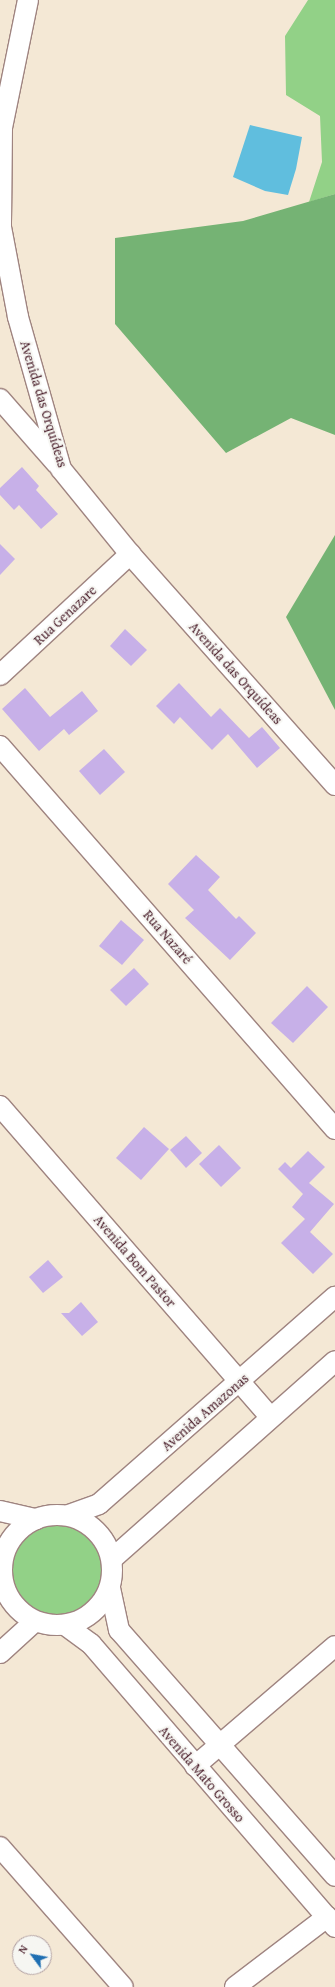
<!DOCTYPE html>
<meta charset="utf-8">
<style>
body{margin:0}
#map{position:relative;width:335px;height:1987px;overflow:hidden;background:#f4e8d5;font-family:"Gentium Book Plus",serif}
div>[style]{position:absolute}
.green>*{inset:0;background:#92d187}
.round{border-radius:50%}
.forest>*{inset:0;background:#75b374}
.water>*{inset:0;background:#60bede}
.building>*{inset:0;background:#c7b0e8}
.roads{filter:drop-shadow(1px 0 #9f8480) drop-shadow(-1px 0 #9f8480) drop-shadow(0 1px #9f8480) drop-shadow(0 -1px #9f8480)}
.minor>*{height:20px;margin:-10px;padding:0 10px;transform-origin:10px;border-radius:10px;background:#fff}
.minor>.ring{margin:-10px;padding:0;box-sizing:content-box;background:none;border:20px solid #fff;border-radius:50%}
span{translate:-50% -50%;white-space:nowrap;text-align:center;line-height:1.15;-webkit-text-stroke:4px #f6f6f2;paint-order:stroke}
.street-label{font-size:14px;color:#4a1f2b}
.north{position:absolute;left:12px;top:1935px;width:40px;height:40px;box-sizing:border-box;background:#f6f6f2;border:1px solid #b1a0a2;border-radius:50%;rotate:302deg;font-size:11px;font-weight:700;line-height:16px;text-align:center;color:#4a1f2b}
.north::after{content:'';display:block;margin:auto;width:14px;height:18px;background:#1f6fb2;clip-path:polygon(50% 0,100% 100%,50% 72%,0 100%)}
</style>
<div id="map">
<div class="green">
<div style="clip-path:polygon(308px 0,335px 0,335px 194px,309px 202px,322px 162px,320px 116px,286px 95px,285px 36px)"></div>
<div class="round" style="left:7px;top:1522px;width:96px;height:96px"></div>
</div>
<div class="forest">
<div style="clip-path:polygon(335px 194px,335px 435px,291px 418px,226px 453px,115px 324px,115px 238px,243px 221px)"></div>
<div style="clip-path:polygon(335px 535px,335px 710px,286px 617px)"></div>
</div>
<div class="water">
<div style="clip-path:polygon(250px 125px,302px 137px,296px 169px,288px 195px,265px 191px,233px 177px)"></div>
</div>
<div class="building">
<div style="clip-path:polygon(22px 467px,39px 486px,36px 490px,58px 514px,41px 529px,19px 505px,14px 510px,0 495px,0 488px)"></div>
<div style="clip-path:polygon(0 544px,15px 559px,0 575px)"></div>
<div style="clip-path:polygon(125px 629px,147px 650px,131px 666px,110px 646px)"></div>
<div style="clip-path:polygon(179px 683px,211px 717px,220px 708px,249px 738px,262px 727px,280px 748px,257px 768px,228px 734px,212px 750px,180px 717px,174px 724px,156px 706px)"></div>
<div style="clip-path:polygon(25px 688px,50px 717px,82px 691px,98px 711px,69px 735px,64px 729px,39px 751px,2px 709px)"></div>
<div style="clip-path:polygon(104px 749px,125px 772px,100px 795px,79px 771px)"></div>
<div style="clip-path:polygon(196px 855px,220px 877px,208px 890px,236px 919px,239px 916px,256px 933px,230px 960px,185px 918px,194px 910px,168px 884px)"></div>
<div style="clip-path:polygon(121px 920px,144px 940px,122px 965px,99px 946px)"></div>
<div style="clip-path:polygon(134px 968px,149px 984px,126px 1006px,110px 990px)"></div>
<div style="clip-path:polygon(307px 986px,328px 1007px,293px 1043px,271px 1023px)"></div>
<div style="clip-path:polygon(144px 1127px,169px 1149px,141px 1180px,116px 1158px)"></div>
<div style="clip-path:polygon(186px 1136px,202px 1153px,186px 1168px,170px 1150px)"></div>
<div style="clip-path:polygon(219px 1145px,241px 1168px,221px 1187px,199px 1164px)"></div>
<div style="clip-path:polygon(308px 1151px,325px 1167px,309px 1183px,334px 1204px,310px 1232px,333px 1254px,313px 1274px,281px 1243px,305px 1219px,292px 1207px,303px 1194px,278px 1169px,285px 1162px,291px 1168px)"></div>
<div style="clip-path:polygon(48px 1260px,63px 1277px,43px 1293px,29px 1277px)"></div>
<div style="clip-path:polygon(81px 1302px,98px 1322px,82px 1336px,61px 1313px,69px 1313px)"></div>
</div>
<div class="roads">
<div class="minor">
<div style="left:28px;top:0;width:131px;rotate:101.5deg"></div>
<div style="left:2px;top:128px;width:99px;rotate:90.6deg"></div>
<div style="left:1px;top:227px;width:92px;rotate:79.3deg"></div>
<div style="left:18px;top:317px;width:158px;rotate:74.2deg"></div>
<div style="left:61px;top:469px;width:109px;rotate:50.9deg"></div>
<div style="left:130px;top:554px;width:309px;rotate:48.4deg"></div>
<div style="left:0;top:399px;width:86px;rotate:48.8deg"></div>
<div style="left:0;top:675px;width:178px;rotate:-42.9deg"></div>
<div style="left:0;top:746px;width:509px;rotate:48.82deg"></div>
<div style="left:0;top:1106px;width:412px;rotate:49deg"></div>
<div style="left:0;top:1511px;width:37px;rotate:13deg"></div>
<div class="ring" style="left:2px;top:1515px;width:90px;height:90px"></div>
<div style="left:69px;top:1515px;width:32px;rotate:-20deg"></div>
<div style="left:99px;top:1504px;width:314px;rotate:-41.3deg"></div>
<div style="left:112px;top:1559px;width:298px;rotate:-41.6deg"></div>
<div style="left:110px;top:1588px;width:43px;rotate:77.9deg"></div>
<div style="left:119px;top:1630px;width:327px;rotate:48.7deg"></div>
<div style="left:65px;top:1625px;width:32px;rotate:36deg"></div>
<div style="left:91px;top:1644px;width:374px;rotate:49.2deg"></div>
<div style="left:0;top:1653px;width:47px;rotate:-42.4deg"></div>
<div style="left:195px;top:1766px;width:184px;rotate:-40.6deg"></div>
<div style="left:0;top:1847px;width:186px;rotate:48.7deg"></div>
<div style="left:235px;top:1987px;width:116px;rotate:-37.3deg"></div>
</div>
</div>
<div class="street-label">
<span style="left:44px;top:404px;rotate:73deg">Avenida das Orquídeas</span>
<span style="left:65px;top:615px;rotate:-43deg">Rua Genazare</span>
<span style="left:236px;top:673px;rotate:48deg">Avenida das Orquídeas</span>
<span style="left:168px;top:937px;rotate:49deg">Rua Nazaré</span>
<span style="left:135px;top:1261px;rotate:49deg">Avenida Bom Pastor</span>
<span style="left:205px;top:1412px;rotate:-41deg">Avenida Amazonas</span>
<span style="left:202px;top:1774px;rotate:49deg">Avenida Mato Grosso</span>
</div>
<div class="north">N</div>
</div>
